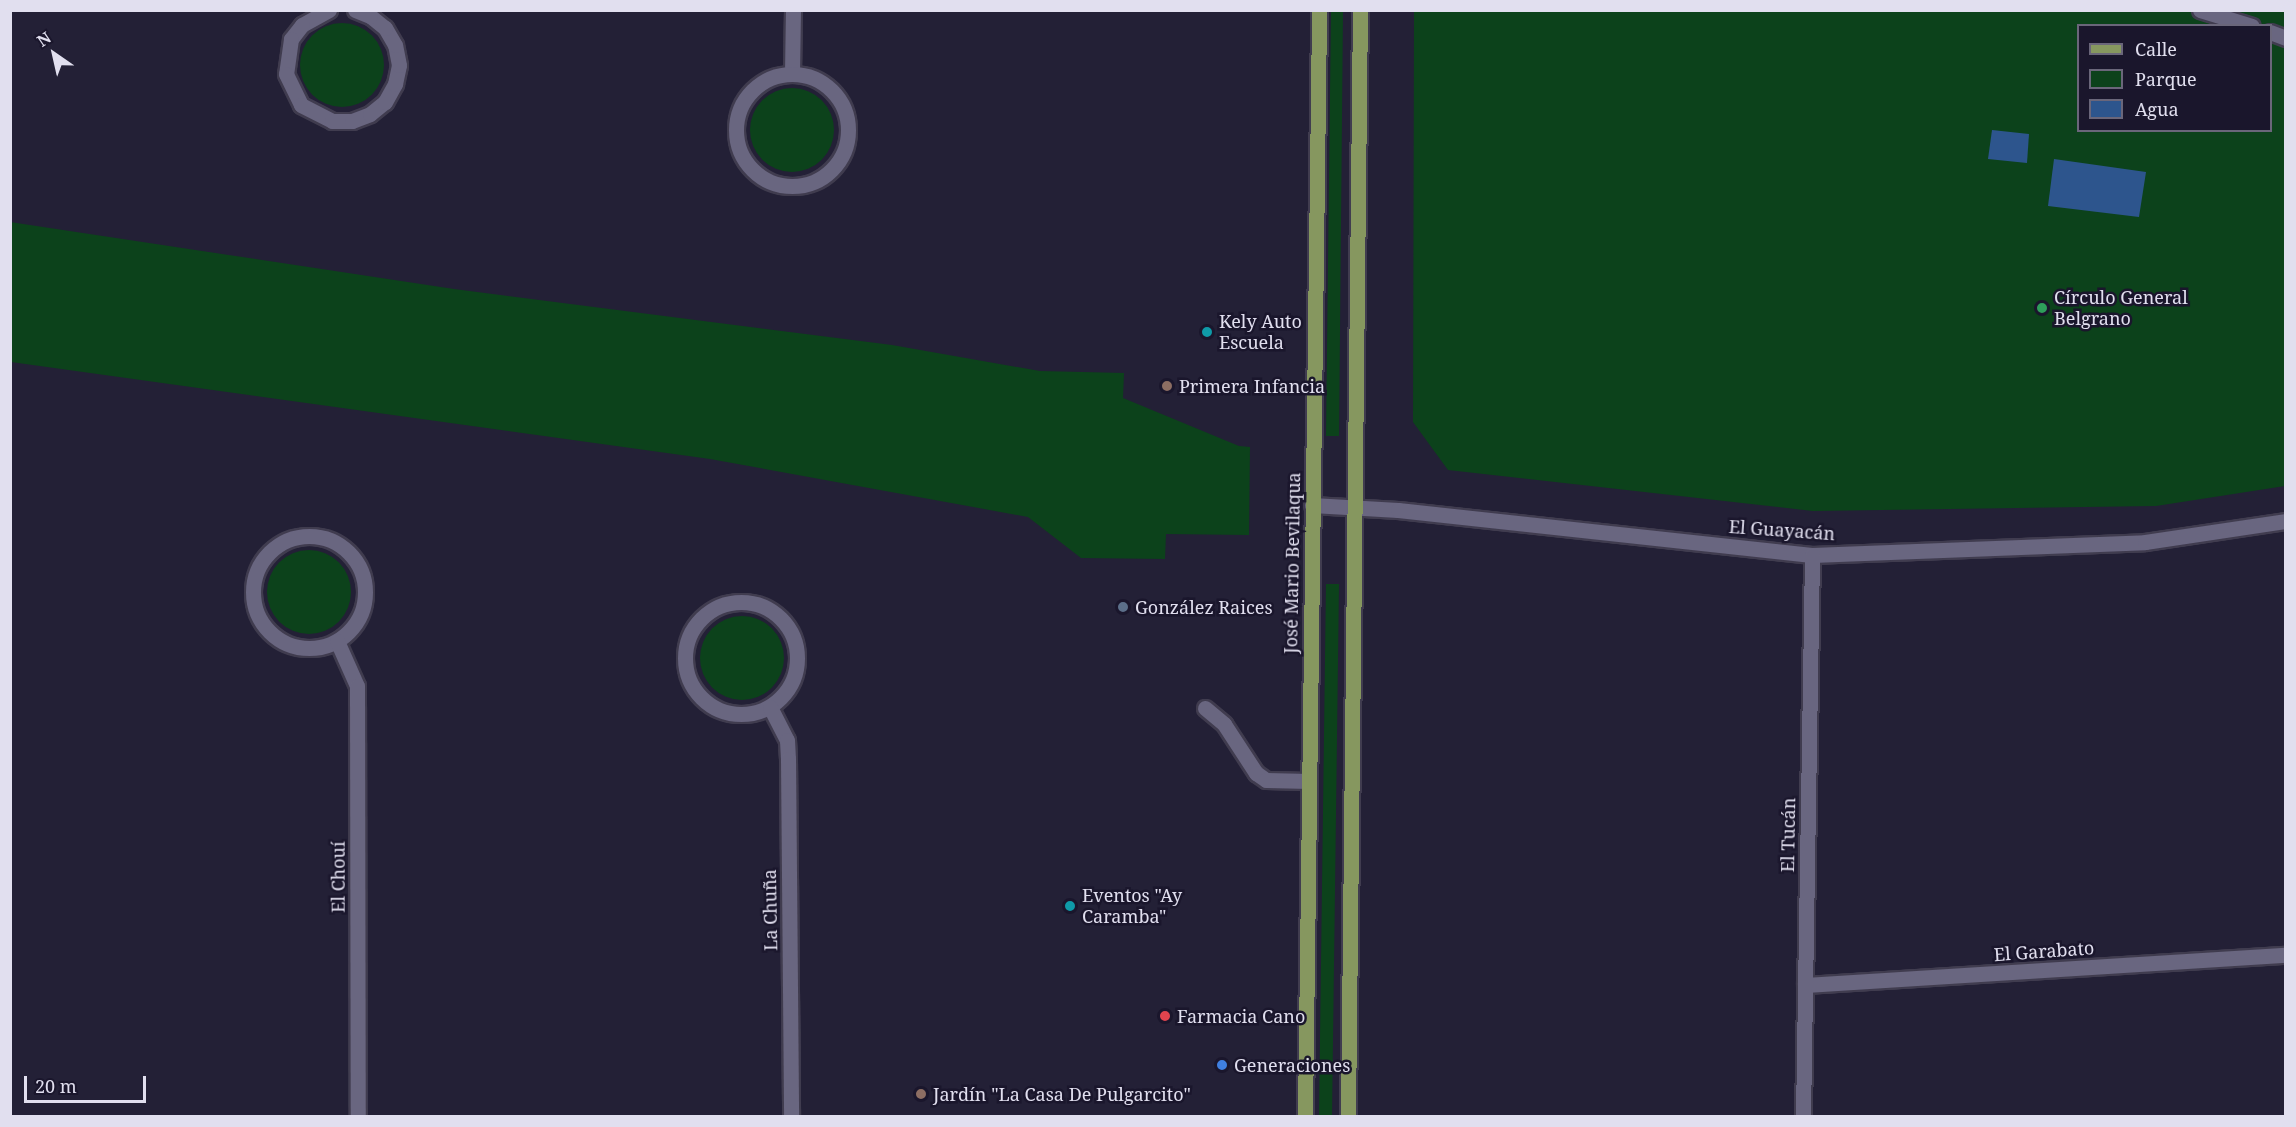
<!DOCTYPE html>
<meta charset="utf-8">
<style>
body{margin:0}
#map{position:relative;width:2296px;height:1127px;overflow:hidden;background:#232036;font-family:"Noto Serif",serif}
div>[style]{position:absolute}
.green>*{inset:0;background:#0c421b}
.round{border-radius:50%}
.water>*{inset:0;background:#2d558d}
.roads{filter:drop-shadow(2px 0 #403c4f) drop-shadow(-2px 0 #403c4f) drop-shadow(0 2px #403c4f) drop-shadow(0 -2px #403c4f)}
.minor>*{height:15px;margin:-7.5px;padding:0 7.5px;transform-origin:7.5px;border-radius:7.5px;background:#696680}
.minor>.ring{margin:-7.5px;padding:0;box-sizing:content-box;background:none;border:15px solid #696680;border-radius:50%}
.major>*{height:15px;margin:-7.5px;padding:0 7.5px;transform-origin:7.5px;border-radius:7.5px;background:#86975f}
.dots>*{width:16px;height:16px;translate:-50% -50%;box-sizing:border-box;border:3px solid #1a162c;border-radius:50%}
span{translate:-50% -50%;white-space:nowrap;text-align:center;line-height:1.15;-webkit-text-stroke:5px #1a162c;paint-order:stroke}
.poi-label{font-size:18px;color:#e1dfef}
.left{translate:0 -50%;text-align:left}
.street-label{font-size:18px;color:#e1dfef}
.frame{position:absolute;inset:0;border:12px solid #e1dfef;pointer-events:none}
.legend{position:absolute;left:2077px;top:24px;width:195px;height:108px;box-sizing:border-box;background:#1a162c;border:2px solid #6a667a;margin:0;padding:8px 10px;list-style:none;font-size:18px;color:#e1dfef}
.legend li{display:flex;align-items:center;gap:12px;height:30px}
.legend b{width:30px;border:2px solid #6a667a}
.north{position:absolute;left:24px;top:24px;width:60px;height:60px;-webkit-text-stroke:4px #1a162c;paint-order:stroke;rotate:326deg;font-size:16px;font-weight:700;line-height:24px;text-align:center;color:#e1dfef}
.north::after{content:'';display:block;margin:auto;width:21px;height:27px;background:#e1dfef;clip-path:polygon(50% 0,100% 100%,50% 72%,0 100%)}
.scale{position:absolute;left:24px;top:1076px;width:122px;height:27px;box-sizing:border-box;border:3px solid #e1dfef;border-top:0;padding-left:8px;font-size:18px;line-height:21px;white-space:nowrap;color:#e1dfef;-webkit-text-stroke:4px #1a162c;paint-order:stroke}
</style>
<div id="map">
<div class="green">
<div style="clip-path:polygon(1343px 10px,1339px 436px,1326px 436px,1331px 11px)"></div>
<div style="clip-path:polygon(evenodd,1414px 11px,2285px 11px,2285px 486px,2156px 506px,1813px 511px,1448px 470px,1413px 422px,1414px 11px,2078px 26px,2270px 26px,2270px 130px,2078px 130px,2078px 26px)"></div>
<div class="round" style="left:300px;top:23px;width:84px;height:84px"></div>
<div class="round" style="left:750px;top:88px;width:84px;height:84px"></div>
<div style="clip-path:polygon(10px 222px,454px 289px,892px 345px,1040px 371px,1124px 373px,1123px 398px,1239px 446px,1250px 447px,1249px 535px,1166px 534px,1165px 559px,1081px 558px,1028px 517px,710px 459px,11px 362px)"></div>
<div class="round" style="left:267px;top:550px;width:84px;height:84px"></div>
<div style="clip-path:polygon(1326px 584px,1339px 584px,1332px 1116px,1319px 1116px)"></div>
<div class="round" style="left:700px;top:616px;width:84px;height:84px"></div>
</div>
<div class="water">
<div style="clip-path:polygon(1992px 130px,2029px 134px,2027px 163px,1988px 159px)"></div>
<div style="clip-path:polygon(2054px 159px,2146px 172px,2139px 217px,2048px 206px)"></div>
</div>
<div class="roads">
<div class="minor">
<div style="left:329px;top:10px;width:31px;rotate:151deg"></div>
<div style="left:302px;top:25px;width:18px;rotate:128deg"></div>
<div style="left:291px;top:39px;width:35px;rotate:98deg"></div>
<div style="left:286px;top:74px;width:34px;rotate:64deg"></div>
<div style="left:301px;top:105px;width:35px;rotate:27deg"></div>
<div style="left:332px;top:121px;width:20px"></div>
<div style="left:352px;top:121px;width:19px;rotate:-21deg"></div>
<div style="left:370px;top:114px;width:19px;rotate:-39deg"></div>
<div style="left:385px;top:102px;width:21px;rotate:-61deg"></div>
<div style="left:395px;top:84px;width:19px;rotate:-78deg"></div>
<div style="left:399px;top:65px;width:20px;rotate:-101deg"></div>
<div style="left:395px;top:45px;width:20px;rotate:-120deg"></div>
<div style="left:385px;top:28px;width:19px;rotate:-141deg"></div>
<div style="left:370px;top:16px;width:16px;rotate:-158deg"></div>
<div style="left:2200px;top:10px;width:54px;rotate:17.1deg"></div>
<div style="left:2270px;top:32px;width:17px;rotate:21deg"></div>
<div style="left:792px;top:73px;width:63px;rotate:-89.1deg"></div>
<div class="ring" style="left:736px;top:74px;width:97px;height:97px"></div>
<div style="left:1312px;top:505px;width:86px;rotate:3.3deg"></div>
<div style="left:1398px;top:510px;width:416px;rotate:6.2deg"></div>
<div style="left:1812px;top:555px;width:333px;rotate:-2.2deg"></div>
<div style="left:2145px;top:542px;width:143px;rotate:-8.5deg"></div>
<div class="ring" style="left:253px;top:536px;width:97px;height:97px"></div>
<div class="ring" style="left:685px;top:602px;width:97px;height:97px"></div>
<div style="left:337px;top:641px;width:49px;rotate:66deg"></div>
<div style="left:357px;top:686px;width:430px;rotate:89.9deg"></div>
<div style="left:770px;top:707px;width:37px;rotate:63deg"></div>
<div style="left:787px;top:740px;width:19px;rotate:87deg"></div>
<div style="left:788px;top:759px;width:357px;rotate:89.5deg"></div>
<div style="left:1205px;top:708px;width:25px;rotate:40deg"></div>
<div style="left:1224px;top:724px;width:59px;rotate:56.9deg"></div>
<div style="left:1256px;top:773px;width:12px;rotate:35deg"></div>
<div style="left:1266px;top:780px;width:43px;rotate:1.3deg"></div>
<div style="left:1805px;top:985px;width:482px;rotate:-3.6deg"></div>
<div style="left:1803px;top:1116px;width:561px;rotate:-89.08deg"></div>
</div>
<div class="major">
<div style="left:1305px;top:1116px;width:1106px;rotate:-89.27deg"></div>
<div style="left:1348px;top:1116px;width:1106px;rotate:-89.38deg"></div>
</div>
</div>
<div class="dots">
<div style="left:2042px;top:308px;background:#2e9e5b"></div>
<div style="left:1207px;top:332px;background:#0f9aa8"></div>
<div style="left:1167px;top:386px;background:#8d6e63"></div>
<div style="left:1123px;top:607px;background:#5c6f8a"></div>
<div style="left:1070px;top:906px;background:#0f9aa8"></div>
<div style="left:1165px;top:1016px;background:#e0444e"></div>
<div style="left:1222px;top:1065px;background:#3f7fe0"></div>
<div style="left:921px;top:1094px;background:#8d6e63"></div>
</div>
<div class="poi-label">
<span class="left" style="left:2054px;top:308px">Círculo General<br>Belgrano</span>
<span class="left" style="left:1219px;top:332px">Kely Auto<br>Escuela</span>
<span class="left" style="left:1179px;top:386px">Primera Infancia</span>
<span class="left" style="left:1135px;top:607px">González Raices</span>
<span class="left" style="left:1082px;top:906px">Eventos "Ay<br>Caramba"</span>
<span class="left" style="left:1177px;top:1016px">Farmacia Cano</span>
<span class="left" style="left:1234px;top:1065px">Generaciones</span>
<span class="left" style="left:933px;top:1094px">Jardín "La Casa De Pulgarcito"</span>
</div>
<div class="street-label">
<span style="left:1782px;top:530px;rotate:4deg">El Guayacán</span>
<span style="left:1292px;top:563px;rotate:-89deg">José Mario Bevilaqua</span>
<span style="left:1788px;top:835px;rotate:-89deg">El Tucán</span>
<span style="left:338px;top:877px;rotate:-90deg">El Chouí</span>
<span style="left:770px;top:910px;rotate:-91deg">La Chuña</span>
<span style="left:2044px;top:951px;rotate:-4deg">El Garabato</span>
</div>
<div class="frame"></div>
<ul class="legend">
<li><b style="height:8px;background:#86975f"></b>Calle</li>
<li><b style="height:16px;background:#0c421b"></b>Parque</li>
<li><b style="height:16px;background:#2d558d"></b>Agua</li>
</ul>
<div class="north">N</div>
<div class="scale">20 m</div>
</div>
